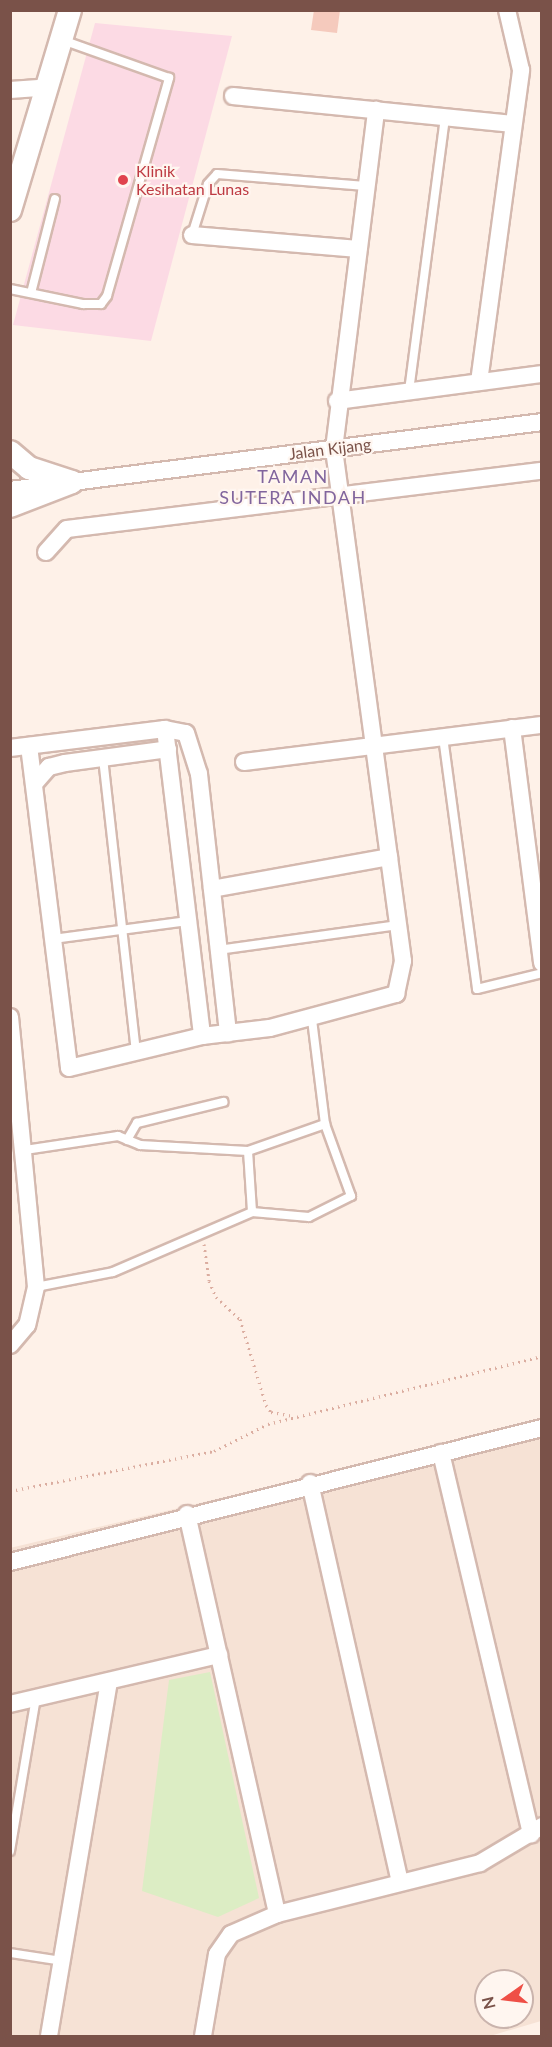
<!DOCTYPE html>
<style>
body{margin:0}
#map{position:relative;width:552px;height:2047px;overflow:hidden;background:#fef1e8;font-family:Lato,sans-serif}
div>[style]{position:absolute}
.residential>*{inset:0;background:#f6e2d5}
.medical>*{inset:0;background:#fcdae4}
.green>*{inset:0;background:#dcedc4}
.building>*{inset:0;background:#f5cabd}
.path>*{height:3px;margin-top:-1.5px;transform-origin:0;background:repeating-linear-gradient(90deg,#dbada0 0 1.5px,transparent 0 6px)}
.roads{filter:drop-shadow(2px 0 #d4b9af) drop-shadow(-2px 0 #d4b9af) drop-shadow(0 2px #d4b9af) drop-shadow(0 -2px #d4b9af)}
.lane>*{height:8px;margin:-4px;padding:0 4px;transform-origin:4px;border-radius:4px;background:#fff}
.street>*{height:16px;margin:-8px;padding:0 8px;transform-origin:8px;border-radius:8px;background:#fff}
.secondary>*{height:22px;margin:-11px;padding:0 11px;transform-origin:11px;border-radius:11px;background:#fff}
.dots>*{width:16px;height:16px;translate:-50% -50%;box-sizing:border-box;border:3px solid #fff6f0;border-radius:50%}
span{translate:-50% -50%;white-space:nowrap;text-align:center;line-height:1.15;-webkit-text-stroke:4.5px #fff6f0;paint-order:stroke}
.health-label{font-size:16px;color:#be3a42}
.left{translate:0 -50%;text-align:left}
.street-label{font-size:16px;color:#7a5249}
.neighbourhood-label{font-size:18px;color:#81659d;letter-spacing:1.5px}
.frame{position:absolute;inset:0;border:12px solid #7a5249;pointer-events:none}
.north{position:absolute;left:474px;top:1969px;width:60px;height:60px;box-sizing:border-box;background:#fff6f0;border:2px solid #cab4ad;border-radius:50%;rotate:256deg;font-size:16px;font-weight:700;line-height:24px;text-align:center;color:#7a5249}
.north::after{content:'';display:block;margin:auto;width:21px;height:27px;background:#ef4f46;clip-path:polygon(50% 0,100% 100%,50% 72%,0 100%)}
</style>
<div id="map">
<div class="residential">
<div style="clip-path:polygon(evenodd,541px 1422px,541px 2021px,490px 2036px,11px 2036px,10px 1548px,541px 1422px,486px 1981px,522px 1981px,522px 2017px,486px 2017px,486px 1981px)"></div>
</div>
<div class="medical">
<div style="clip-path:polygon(95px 23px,232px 36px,151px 341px,13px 325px)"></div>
</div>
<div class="green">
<div style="clip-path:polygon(210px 1672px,259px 1898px,218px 1917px,142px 1891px,169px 1680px)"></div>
</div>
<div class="building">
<div style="clip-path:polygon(314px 10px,340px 10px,337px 33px,311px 30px)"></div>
</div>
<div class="path">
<div style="left:204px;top:1244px;width:37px;rotate:82deg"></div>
<div style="left:209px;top:1281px;width:17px;rotate:66deg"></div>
<div style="left:216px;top:1297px;width:33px;rotate:43deg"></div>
<div style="left:240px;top:1319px;width:90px;rotate:73.2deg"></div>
<div style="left:266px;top:1405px;width:9px;rotate:54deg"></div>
<div style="left:271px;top:1412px;width:23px;rotate:10deg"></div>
<div style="left:10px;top:1491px;width:208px;rotate:-11.1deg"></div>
<div style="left:214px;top:1451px;width:60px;rotate:-26.6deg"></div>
<div style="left:268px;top:1424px;width:282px;rotate:-13.9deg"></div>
</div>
<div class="roads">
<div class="lane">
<div style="left:192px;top:235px;width:53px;rotate:-72.6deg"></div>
<div style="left:208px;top:184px;width:13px;rotate:-48deg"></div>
<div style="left:217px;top:174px;width:149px;rotate:4.6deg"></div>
<div style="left:10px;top:289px;width:75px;rotate:11.6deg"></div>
<div style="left:83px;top:304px;width:18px"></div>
<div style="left:101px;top:304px;width:10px;rotate:-53deg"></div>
<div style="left:107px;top:296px;width:227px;rotate:-74.1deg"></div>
<div style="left:169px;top:78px;width:114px;rotate:-160.4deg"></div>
<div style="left:31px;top:293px;width:97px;rotate:-75.7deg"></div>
<div style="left:409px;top:391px;width:276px;rotate:-82.5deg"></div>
<div style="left:443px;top:737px;width:254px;rotate:82.3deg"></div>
<div style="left:477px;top:989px;width:67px;rotate:-13.8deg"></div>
<div style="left:103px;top:758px;width:296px;rotate:83.6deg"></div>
<div style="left:53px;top:939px;width:136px;rotate:-7.6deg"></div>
<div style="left:218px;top:950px;width:182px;rotate:-7.9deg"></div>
<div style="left:127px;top:1140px;width:20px;rotate:-60deg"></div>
<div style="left:137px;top:1123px;width:89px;rotate:-13.7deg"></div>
<div style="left:25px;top:1150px;width:94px;rotate:-8.6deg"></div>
<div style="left:118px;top:1136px;width:24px;rotate:22deg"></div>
<div style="left:140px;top:1145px;width:108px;rotate:3.2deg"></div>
<div style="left:248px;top:1151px;width:82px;rotate:-19.3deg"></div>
<div style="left:248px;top:1151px;width:61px;rotate:86.2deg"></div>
<div style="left:36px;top:1287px;width:78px;rotate:-11deg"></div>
<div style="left:113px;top:1272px;width:151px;rotate:-23.3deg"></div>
<div style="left:252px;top:1212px;width:57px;rotate:5deg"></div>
<div style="left:309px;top:1217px;width:47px;rotate:-26.6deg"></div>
<div style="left:351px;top:1196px;width:77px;rotate:-109.9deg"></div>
<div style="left:325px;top:1124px;width:106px;rotate:-97.1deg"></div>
<div style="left:10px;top:1851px;width:155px;rotate:-80.4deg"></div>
<div style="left:10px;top:1953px;width:53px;rotate:8.7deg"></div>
</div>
<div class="street">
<div style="left:10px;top:90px;width:39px;rotate:-4deg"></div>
<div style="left:233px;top:96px;width:281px;rotate:5.7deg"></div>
<div style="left:192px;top:235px;width:167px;rotate:4.8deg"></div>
<div style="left:479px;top:382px;width:315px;rotate:-82.3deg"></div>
<div style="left:521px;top:70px;width:62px;rotate:-103.1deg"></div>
<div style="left:337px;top:401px;width:207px;rotate:-7.5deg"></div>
<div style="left:10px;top:490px;width:536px;rotate:-7.28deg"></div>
<div style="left:46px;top:552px;width:31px;rotate:-48deg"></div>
<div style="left:67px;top:529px;width:479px;rotate:-7deg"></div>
<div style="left:512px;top:728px;width:237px;rotate:82.7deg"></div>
<div style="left:165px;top:729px;width:309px;rotate:83.1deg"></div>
<div style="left:29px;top:746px;width:324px;rotate:82.9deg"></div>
<div style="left:69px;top:1068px;width:137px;rotate:-13.5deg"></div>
<div style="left:202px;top:1036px;width:68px;rotate:-6.7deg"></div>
<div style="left:270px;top:1028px;width:131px;rotate:-15.1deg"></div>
<div style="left:396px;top:994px;width:34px;rotate:-78deg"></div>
<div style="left:403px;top:961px;width:517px;rotate:-97.68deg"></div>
<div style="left:334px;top:449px;width:342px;rotate:-82.9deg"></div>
<div style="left:10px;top:748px;width:156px;rotate:-7deg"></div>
<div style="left:165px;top:729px;width:21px;rotate:11deg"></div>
<div style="left:186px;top:733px;width:43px;rotate:72.4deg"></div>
<div style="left:199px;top:774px;width:261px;rotate:83.6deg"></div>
<div style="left:244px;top:762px;width:300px;rotate:-7.1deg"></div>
<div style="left:34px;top:784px;width:23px;rotate:-49deg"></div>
<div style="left:49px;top:767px;width:16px;rotate:-14deg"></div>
<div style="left:65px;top:763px;width:104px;rotate:-7.7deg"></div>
<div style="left:212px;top:889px;width:180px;rotate:-10.2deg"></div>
<div style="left:10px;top:1017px;width:271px;rotate:84.5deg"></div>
<div style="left:36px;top:1287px;width:39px;rotate:103deg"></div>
<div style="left:27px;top:1325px;width:26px;rotate:130deg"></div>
<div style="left:441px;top:1453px;width:392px;rotate:76.7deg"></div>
<div style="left:310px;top:1483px;width:409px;rotate:77.3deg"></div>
<div style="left:187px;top:1514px;width:410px;rotate:77.3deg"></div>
<div style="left:10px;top:1562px;width:549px;rotate:-14.14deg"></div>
<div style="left:10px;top:1704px;width:215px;rotate:-13.2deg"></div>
<div style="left:49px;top:2036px;width:359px;rotate:-80.4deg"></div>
<div style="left:203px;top:2036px;width:83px;rotate:-80.3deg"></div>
<div style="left:217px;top:1954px;width:24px;rotate:-55deg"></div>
<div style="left:231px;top:1934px;width:50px;rotate:-23.5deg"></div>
<div style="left:277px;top:1914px;width:209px;rotate:-14.1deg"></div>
<div style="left:480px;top:1863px;width:72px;rotate:-30.8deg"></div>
</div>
<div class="secondary">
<div style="left:10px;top:210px;width:209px;rotate:-73.3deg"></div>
<div style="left:10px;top:452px;width:25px;rotate:40deg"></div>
<div style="left:29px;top:468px;width:45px;rotate:18deg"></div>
<div style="left:10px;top:506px;width:66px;rotate:-21.2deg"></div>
</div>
</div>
<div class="dots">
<div style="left:123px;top:180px;background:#e0444e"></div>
</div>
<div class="health-label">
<span class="left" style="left:136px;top:180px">Klinik<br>Kesihatan Lunas</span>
</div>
<div class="street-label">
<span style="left:330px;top:449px;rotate:-7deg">Jalan Kijang</span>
</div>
<div class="neighbourhood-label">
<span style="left:293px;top:487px">TAMAN<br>SUTERA INDAH</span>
</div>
<div class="frame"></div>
<div class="north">N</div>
</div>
